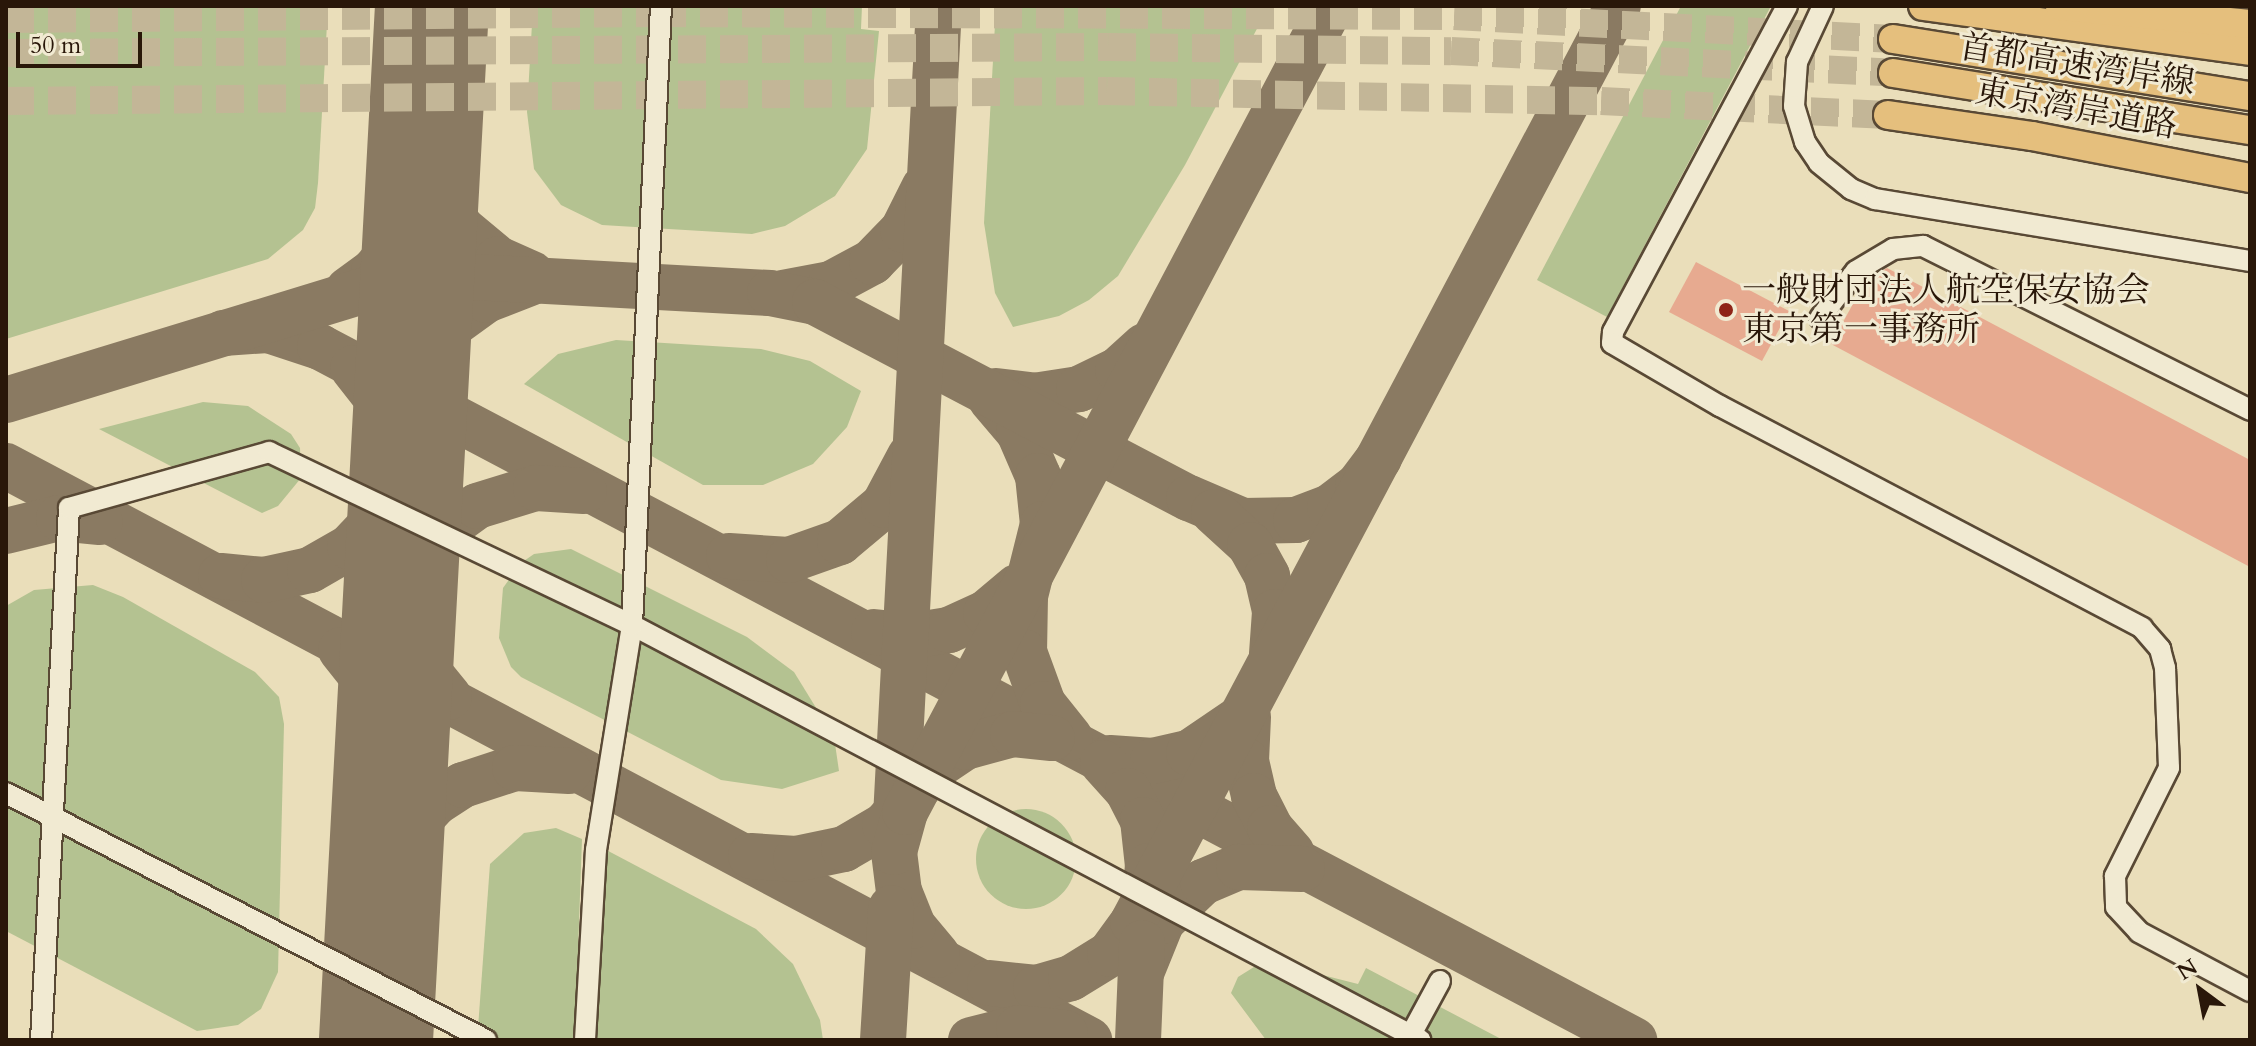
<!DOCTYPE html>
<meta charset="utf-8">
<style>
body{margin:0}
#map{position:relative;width:2256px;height:1046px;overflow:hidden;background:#eadeba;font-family:Cardo,"Noto Serif JP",serif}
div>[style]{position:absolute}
.green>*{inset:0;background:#b4c291}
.round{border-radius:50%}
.taxiway>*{height:46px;margin:-23px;padding:0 23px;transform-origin:23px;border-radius:23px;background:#8a7a62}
.runway>*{height:114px;margin:-57px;padding:0 57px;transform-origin:57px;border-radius:57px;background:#8a7a62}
.building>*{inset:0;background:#e7aa90}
.highway-tunnel>*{height:28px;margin-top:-14px;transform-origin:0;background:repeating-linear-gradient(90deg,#c3b697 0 28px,transparent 0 42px)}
.roads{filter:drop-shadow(2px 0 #594935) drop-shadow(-2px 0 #594935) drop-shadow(0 2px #594935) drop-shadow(0 -2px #594935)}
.minor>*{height:20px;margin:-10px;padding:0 10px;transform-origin:10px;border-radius:10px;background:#f1ead2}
.highway>*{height:28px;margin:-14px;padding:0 14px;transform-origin:14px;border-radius:14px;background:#e5bf7d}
.dots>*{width:22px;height:22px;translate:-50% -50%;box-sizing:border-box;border:4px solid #f1ead2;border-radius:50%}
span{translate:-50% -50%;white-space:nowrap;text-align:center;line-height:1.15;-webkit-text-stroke:6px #f1ead2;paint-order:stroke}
.street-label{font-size:34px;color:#291709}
.poi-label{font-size:34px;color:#291709}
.left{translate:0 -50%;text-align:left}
.frame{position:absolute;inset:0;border:8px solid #291709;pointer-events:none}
.north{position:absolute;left:2160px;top:950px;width:80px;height:80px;-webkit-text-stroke:6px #f1ead2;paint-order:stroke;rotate:328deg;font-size:22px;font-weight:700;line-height:32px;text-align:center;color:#291709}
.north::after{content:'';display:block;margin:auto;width:28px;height:36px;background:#291709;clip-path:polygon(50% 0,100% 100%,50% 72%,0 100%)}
.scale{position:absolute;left:16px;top:32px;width:126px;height:36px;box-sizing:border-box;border:4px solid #291709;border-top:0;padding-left:10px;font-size:24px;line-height:28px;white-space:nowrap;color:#291709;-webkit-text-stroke:6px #f1ead2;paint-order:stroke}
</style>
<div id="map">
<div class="green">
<div style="clip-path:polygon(6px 6px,328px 6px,318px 183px,315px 208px,303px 230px,268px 259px,6px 339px)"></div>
<div style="clip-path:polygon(533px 6px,862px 6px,861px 29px,879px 31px,867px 149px,835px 196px,785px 226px,752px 234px,602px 225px,561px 205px,534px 169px,527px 112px)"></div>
<div style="clip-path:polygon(996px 6px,1269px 6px,1185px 165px,1118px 276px,1089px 300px,1059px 316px,1013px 327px,995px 293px,984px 223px)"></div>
<div style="clip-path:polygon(1681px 6px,1771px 6px,1607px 317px,1537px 280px)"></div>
<div style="clip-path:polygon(616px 340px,761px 349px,810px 361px,861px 391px,847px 427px,813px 464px,763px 485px,703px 485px,524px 384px,558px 354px)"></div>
<div style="clip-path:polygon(203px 402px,248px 406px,291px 434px,300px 448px,301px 478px,278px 506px,262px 513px,99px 429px)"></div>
<div style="clip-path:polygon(571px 549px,747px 637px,794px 672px,834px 737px,839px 771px,782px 789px,721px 780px,521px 677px,511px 667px,499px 638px,503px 588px,521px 563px,534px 554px)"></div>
<div style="clip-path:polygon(93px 585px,123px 597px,255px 672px,279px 697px,284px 724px,278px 972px,261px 1009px,238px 1025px,197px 1031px,6px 931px,6px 606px,34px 590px)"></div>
<div class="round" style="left:976px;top:809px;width:100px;height:100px"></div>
<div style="clip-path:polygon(556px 828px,582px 839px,575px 1035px,572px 1040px,498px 1040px,478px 1028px,490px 864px,524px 833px)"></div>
<div style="clip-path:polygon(595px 844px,756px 929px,793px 964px,820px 1020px,823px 1040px,584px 1040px)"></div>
<div style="clip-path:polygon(1275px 963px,1358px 984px,1366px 968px,1503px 1040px,1266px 1040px,1231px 993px,1238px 977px,1254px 967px)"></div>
</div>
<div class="taxiway">
<div style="left:425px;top:142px;width:47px;rotate:76.6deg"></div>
<div style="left:436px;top:188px;width:47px;rotate:58deg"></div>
<div style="left:461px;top:228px;width:48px;rotate:40deg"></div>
<div style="left:498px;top:259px;width:37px;rotate:24deg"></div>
<div style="left:348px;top:290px;width:32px;rotate:-36deg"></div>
<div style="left:374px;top:271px;width:44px;rotate:-50.5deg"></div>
<div style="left:402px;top:237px;width:60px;rotate:-69.4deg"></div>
<div style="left:782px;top:293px;width:50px;rotate:-10.4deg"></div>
<div style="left:831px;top:284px;width:47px;rotate:-28.2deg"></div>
<div style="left:872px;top:262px;width:45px;rotate:-45.9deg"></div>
<div style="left:903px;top:230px;width:47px;rotate:-63.4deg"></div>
<div style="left:223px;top:333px;width:45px;rotate:-3.8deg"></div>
<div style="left:268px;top:330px;width:55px;rotate:18.1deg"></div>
<div style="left:320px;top:347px;width:1486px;rotate:27.81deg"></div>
<div style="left:996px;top:391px;width:38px;rotate:7deg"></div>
<div style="left:1034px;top:396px;width:46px;rotate:-8.8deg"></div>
<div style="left:1079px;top:389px;width:43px;rotate:-26deg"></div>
<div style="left:1118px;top:370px;width:36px;rotate:-42deg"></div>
<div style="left:411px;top:395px;width:75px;rotate:-62.1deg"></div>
<div style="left:446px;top:329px;width:49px;rotate:-35.9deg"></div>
<div style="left:486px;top:300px;width:47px;rotate:-21.1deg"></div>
<div style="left:991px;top:399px;width:43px;rotate:49.7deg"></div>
<div style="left:1019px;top:432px;width:48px;rotate:66.6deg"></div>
<div style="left:1038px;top:476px;width:48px;rotate:84.1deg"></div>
<div style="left:1043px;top:524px;width:74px;rotate:104deg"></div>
<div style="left:1025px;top:596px;width:56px;rotate:91deg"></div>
<div style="left:1024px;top:652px;width:55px;rotate:69.9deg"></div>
<div style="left:1043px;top:704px;width:43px;rotate:51.5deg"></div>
<div style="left:6px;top:400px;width:431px;rotate:-17deg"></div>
<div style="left:418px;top:274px;width:353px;rotate:3.1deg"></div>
<div style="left:770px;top:293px;width:46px;rotate:11.3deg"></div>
<div style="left:815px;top:302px;width:422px;rotate:27.7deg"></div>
<div style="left:1189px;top:498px;width:59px;rotate:23.1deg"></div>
<div style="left:1243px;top:521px;width:53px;rotate:-1.1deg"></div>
<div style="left:1296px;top:520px;width:36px;rotate:-21deg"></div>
<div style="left:1330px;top:507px;width:35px;rotate:-37deg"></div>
<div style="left:1358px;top:486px;width:35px;rotate:-53deg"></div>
<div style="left:6px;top:466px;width:1226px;rotate:27.92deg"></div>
<div style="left:1214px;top:512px;width:49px;rotate:42.5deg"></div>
<div style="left:1250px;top:545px;width:35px;rotate:61deg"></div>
<div style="left:1267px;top:576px;width:37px;rotate:77deg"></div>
<div style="left:1275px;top:612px;width:42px;rotate:94.1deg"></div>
<div style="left:6px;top:531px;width:55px;rotate:-13.8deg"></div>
<div style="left:59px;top:518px;width:41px;rotate:5.6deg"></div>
<div style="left:729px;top:556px;width:60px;rotate:3.8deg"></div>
<div style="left:789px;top:560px;width:54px;rotate:-19.4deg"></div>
<div style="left:840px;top:542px;width:57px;rotate:-40.1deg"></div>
<div style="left:884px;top:505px;width:55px;rotate:-62deg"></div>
<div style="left:221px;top:576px;width:43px;rotate:5.3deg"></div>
<div style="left:264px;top:580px;width:47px;rotate:-12.3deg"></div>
<div style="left:310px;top:570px;width:46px;rotate:-29.9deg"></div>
<div style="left:350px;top:547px;width:47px;rotate:-46.7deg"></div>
<div style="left:382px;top:513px;width:58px;rotate:-66.5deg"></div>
<div style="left:405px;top:460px;width:60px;rotate:-112.7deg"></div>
<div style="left:382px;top:405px;width:47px;rotate:-128.1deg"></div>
<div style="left:874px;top:632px;width:37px;rotate:6deg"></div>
<div style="left:911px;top:636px;width:38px;rotate:-9deg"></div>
<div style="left:949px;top:630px;width:41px;rotate:-24.7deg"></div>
<div style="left:986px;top:613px;width:40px;rotate:-40deg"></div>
<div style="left:341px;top:650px;width:50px;rotate:51.5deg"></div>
<div style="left:372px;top:689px;width:64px;rotate:71.8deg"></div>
<div style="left:449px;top:697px;width:41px;rotate:-129.1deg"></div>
<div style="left:423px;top:665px;width:49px;rotate:-112.9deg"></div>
<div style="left:404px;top:620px;width:19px;rotate:-99deg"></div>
<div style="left:401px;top:601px;width:34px;rotate:-67deg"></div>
<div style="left:414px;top:570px;width:53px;rotate:-51.8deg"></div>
<div style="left:447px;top:528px;width:37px;rotate:-36deg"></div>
<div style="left:477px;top:506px;width:62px;rotate:-17deg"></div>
<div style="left:536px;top:488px;width:48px;rotate:3.6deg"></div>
<div style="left:1248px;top:717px;width:44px;rotate:92.6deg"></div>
<div style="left:1246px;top:761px;width:36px;rotate:77deg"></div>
<div style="left:1254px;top:796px;width:36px;rotate:63deg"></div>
<div style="left:1270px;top:828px;width:33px;rotate:49deg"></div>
<div style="left:1110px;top:758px;width:43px;rotate:4deg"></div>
<div style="left:1153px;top:761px;width:37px;rotate:-13deg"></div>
<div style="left:1189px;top:753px;width:64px;rotate:-34.2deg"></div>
<div style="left:1103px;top:763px;width:38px;rotate:48deg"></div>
<div style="left:1128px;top:791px;width:33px;rotate:63deg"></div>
<div style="left:1143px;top:820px;width:46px;rotate:83.8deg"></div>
<div style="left:1148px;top:866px;width:28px;rotate:96deg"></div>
<div style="left:896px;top:817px;width:812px;rotate:-86.96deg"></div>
<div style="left:751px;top:856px;width:45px;rotate:3.8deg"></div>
<div style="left:796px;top:859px;width:49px;rotate:-11.8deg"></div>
<div style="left:844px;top:849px;width:48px;rotate:-30.3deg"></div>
<div style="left:885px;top:825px;width:79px;rotate:-48.6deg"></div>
<div style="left:937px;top:766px;width:34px;rotate:-34deg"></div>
<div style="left:965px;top:747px;width:50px;rotate:-15.2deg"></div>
<div style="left:1013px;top:734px;width:39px;rotate:6deg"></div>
<div style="left:385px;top:884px;width:61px;rotate:-64.7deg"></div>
<div style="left:411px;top:829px;width:35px;rotate:-47deg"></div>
<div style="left:435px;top:803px;width:33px;rotate:-33deg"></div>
<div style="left:463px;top:785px;width:55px;rotate:-18.1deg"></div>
<div style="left:515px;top:768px;width:54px;rotate:3.2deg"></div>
<div style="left:937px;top:955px;width:38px;rotate:-130deg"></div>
<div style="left:913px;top:926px;width:37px;rotate:-112deg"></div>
<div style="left:899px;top:892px;width:40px;rotate:-97.1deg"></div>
<div style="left:894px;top:852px;width:41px;rotate:-74.6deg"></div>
<div style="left:905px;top:812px;width:912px;rotate:-62.14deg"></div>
<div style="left:1141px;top:973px;width:56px;rotate:-68deg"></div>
<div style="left:1162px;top:921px;width:57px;rotate:-43.6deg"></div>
<div style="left:1203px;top:882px;width:39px;rotate:-23deg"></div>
<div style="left:1239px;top:867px;width:63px;rotate:1.8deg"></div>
<div style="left:990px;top:983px;width:46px;rotate:6.2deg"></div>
<div style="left:1036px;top:988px;width:36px;rotate:-16deg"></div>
<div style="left:1071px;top:978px;width:46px;rotate:-31.6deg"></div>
<div style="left:1110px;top:954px;width:39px;rotate:-54deg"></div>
<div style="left:1133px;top:922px;width:1036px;rotate:-62.1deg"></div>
<div style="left:883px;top:1040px;width:132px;rotate:-86.5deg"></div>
<div style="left:971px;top:1040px;width:49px;rotate:-14deg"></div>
<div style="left:1019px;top:1028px;width:46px;rotate:6.2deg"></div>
<div style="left:1138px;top:1040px;width:97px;rotate:-87.6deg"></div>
</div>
<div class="runway">
<div style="left:376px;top:1040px;width:1036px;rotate:-86.9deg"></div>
</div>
<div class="building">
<div style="clip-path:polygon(1696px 262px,1789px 311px,1762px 361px,1669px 312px)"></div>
<div style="clip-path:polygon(1887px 268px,2250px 460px,2250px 567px,1831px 344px,1866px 280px)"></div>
</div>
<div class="highway-tunnel">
<div style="left:6px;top:19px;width:652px;rotate:-0.53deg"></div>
<div style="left:658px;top:13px;width:796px;rotate:0.22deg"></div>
<div style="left:1454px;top:16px;width:440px;rotate:3deg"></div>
<div style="left:6px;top:53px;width:1102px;rotate:-0.31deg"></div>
<div style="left:1108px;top:47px;width:343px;rotate:0.7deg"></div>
<div style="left:1451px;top:51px;width:443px;rotate:2.8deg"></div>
<div style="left:6px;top:101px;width:1101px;rotate:-0.52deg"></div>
<div style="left:1107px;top:91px;width:494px;rotate:1.2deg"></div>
<div style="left:1601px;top:101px;width:287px;rotate:2.8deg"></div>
</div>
<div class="roads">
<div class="minor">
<div style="left:1787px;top:6px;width:370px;rotate:118.1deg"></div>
<div style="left:1613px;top:332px;width:11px;rotate:95deg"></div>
<div style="left:1612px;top:343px;width:125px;rotate:30.3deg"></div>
<div style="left:1720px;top:406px;width:477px;rotate:27.7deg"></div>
<div style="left:2142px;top:628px;width:28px;rotate:49deg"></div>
<div style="left:2160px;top:649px;width:20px;rotate:75deg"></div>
<div style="left:2165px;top:668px;width:100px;rotate:87.7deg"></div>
<div style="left:2169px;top:768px;width:121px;rotate:116.6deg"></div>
<div style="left:2115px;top:876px;width:31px;rotate:88deg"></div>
<div style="left:2116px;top:907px;width:34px;rotate:47deg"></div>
<div style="left:2139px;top:932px;width:126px;rotate:28deg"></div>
<div style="left:1823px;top:6px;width:62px;rotate:114.9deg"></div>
<div style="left:1797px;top:62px;width:44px;rotate:93.9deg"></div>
<div style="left:1794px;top:106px;width:38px;rotate:73deg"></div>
<div style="left:1805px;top:142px;width:25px;rotate:56deg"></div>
<div style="left:1819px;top:163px;width:41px;rotate:39.1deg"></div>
<div style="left:1851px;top:189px;width:26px;rotate:23deg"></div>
<div style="left:1875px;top:199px;width:380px;rotate:9.4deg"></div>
<div style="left:1820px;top:318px;width:59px;rotate:-52.5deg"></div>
<div style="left:1856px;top:271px;width:43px;rotate:-30.7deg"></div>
<div style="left:1893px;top:249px;width:30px;rotate:-6deg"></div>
<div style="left:1923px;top:246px;width:366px;rotate:26.6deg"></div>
<div style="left:6px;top:793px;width:540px;rotate:27.23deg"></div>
<div style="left:41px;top:1040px;width:533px;rotate:-86.99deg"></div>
<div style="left:69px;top:508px;width:208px;rotate:-15.6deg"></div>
<div style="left:269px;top:452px;width:402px;rotate:25.5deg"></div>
<div style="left:632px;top:625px;width:891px;rotate:27.77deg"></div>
<div style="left:585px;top:1040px;width:190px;rotate:-86.7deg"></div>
<div style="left:596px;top:850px;width:228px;rotate:-80.9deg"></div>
<div style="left:632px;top:625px;width:620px;rotate:-87.32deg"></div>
<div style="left:1408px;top:1040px;width:67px;rotate:-61.5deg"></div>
</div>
<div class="highway">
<div style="left:1923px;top:6px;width:330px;rotate:7.8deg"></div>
<div style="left:2060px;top:6px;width:191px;rotate:5.4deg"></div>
<div style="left:1893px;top:39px;width:362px;rotate:9.1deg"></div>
<div style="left:1893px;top:73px;width:362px;rotate:9.1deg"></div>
<div style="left:1888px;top:115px;width:146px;rotate:8.3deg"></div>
<div style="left:2032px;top:136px;width:222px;rotate:10.9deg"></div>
</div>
</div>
<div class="dots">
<div style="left:1726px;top:310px;background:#8f2418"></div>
</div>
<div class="street-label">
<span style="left:2077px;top:65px;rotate:9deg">首都高速湾岸線</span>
<span style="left:2076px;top:109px;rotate:10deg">東京湾岸道路</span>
</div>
<div class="poi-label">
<span class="left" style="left:1742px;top:310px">一般財団法人航空保安協会<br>東京第一事務所</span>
</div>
<div class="frame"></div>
<div class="north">N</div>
<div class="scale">50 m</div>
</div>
